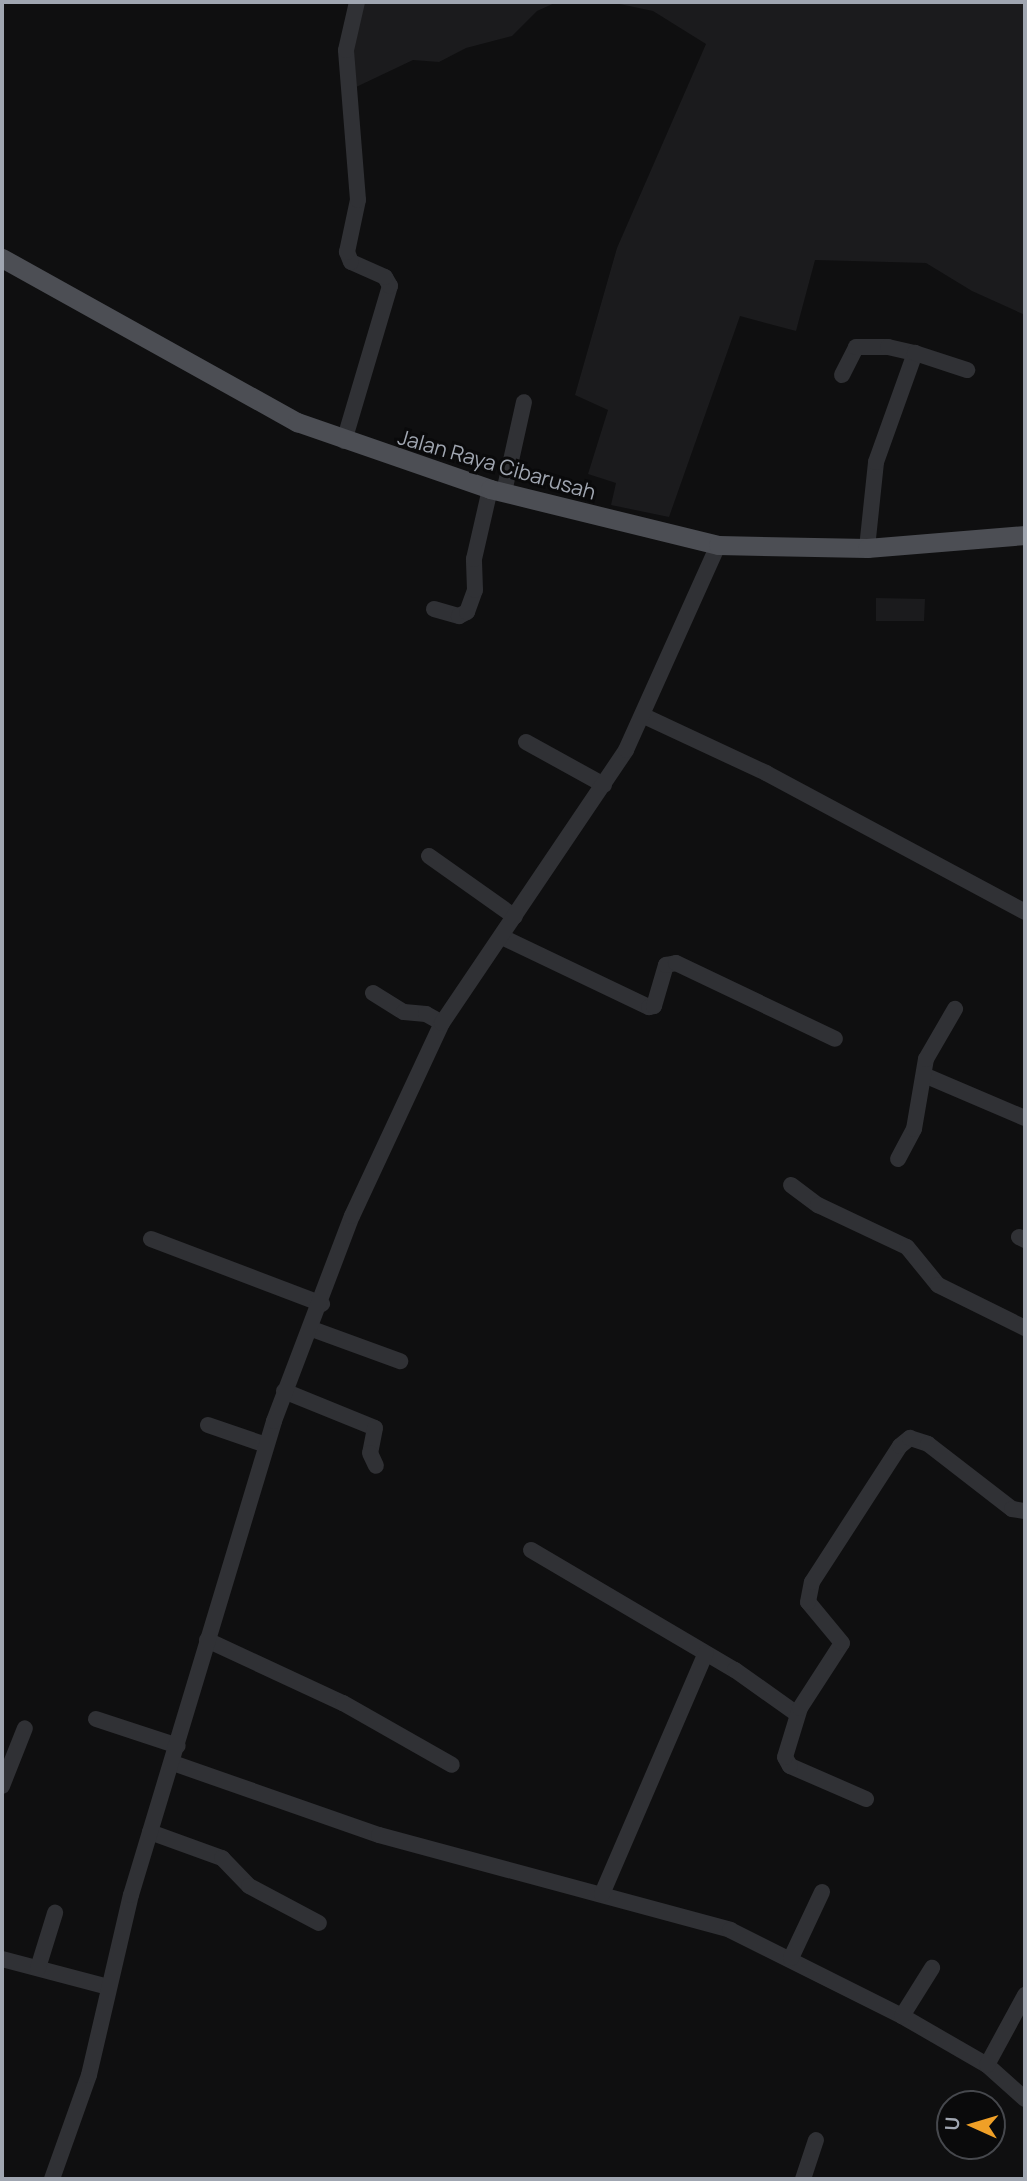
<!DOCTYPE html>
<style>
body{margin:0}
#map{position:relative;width:1027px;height:2181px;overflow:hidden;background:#0f0f10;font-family:Manrope,sans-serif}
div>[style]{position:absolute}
.built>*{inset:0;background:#1b1b1d}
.minor>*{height:16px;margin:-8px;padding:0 8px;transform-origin:8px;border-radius:8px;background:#303135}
.major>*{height:19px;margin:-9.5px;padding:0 9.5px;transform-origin:9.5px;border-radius:9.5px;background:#4c4e54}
span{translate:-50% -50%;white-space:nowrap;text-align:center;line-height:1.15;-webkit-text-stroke:6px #0a0a0b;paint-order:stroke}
.street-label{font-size:21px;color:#a0a6b1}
.frame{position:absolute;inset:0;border:4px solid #a0a6b1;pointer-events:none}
.north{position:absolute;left:936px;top:2090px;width:70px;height:70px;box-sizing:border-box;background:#0a0a0b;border:2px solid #46484d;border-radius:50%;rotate:274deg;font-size:19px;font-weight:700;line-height:28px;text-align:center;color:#a0a6b1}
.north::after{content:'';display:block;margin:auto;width:24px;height:32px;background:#f0a027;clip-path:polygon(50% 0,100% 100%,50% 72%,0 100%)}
</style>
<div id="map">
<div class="built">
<div style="clip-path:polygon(358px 2px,557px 2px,537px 11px,512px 36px,466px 48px,439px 62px,413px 60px,354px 88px,347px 31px)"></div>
<div style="clip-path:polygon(610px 2px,1025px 2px,1025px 315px,972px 291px,926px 263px,815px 260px,796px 331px,740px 316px,669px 517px,611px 505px,616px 483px,588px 474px,608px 410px,575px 395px,617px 248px,706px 44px,653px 11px)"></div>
<div style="clip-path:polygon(876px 598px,925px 599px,924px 621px,876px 621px)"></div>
</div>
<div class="minor">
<div style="left:842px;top:375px;width:31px;rotate:-63deg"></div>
<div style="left:856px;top:347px;width:32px"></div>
<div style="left:888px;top:347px;width:28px;rotate:13deg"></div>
<div style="left:344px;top:441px;width:162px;rotate:-73.5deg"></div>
<div style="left:390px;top:286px;width:10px;rotate:-119deg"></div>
<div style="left:385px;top:277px;width:37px;rotate:-156deg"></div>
<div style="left:351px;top:262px;width:11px;rotate:-112deg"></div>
<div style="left:347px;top:252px;width:53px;rotate:-78.1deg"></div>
<div style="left:358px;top:200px;width:150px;rotate:-94.6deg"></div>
<div style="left:346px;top:50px;width:49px;rotate:-77.1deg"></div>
<div style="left:504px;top:492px;width:92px;rotate:-77.5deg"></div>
<div style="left:867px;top:548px;width:86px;rotate:-84deg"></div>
<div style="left:876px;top:462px;width:116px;rotate:-70.3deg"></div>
<div style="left:915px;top:353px;width:55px;rotate:18.1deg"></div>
<div style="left:434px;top:609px;width:26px;rotate:16deg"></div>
<div style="left:459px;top:616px;width:9px;rotate:-27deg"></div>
<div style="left:467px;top:612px;width:23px;rotate:-70deg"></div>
<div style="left:475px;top:590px;width:31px;rotate:-92deg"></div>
<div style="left:474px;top:559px;width:72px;rotate:-77.1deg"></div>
<div style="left:644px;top:716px;width:135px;rotate:25deg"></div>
<div style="left:766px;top:773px;width:294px;rotate:28.2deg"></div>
<div style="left:526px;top:742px;width:89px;rotate:28.9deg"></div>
<div style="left:429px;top:856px;width:105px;rotate:35.3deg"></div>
<div style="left:502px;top:937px;width:163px;rotate:25.5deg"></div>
<div style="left:649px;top:1007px;width:5px;rotate:-11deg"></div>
<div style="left:654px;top:1006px;width:43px;rotate:-73.7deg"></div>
<div style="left:666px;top:965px;width:10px;rotate:-11deg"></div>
<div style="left:676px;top:963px;width:176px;rotate:25.5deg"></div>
<div style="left:373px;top:993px;width:36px;rotate:32deg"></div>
<div style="left:404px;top:1012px;width:22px;rotate:5deg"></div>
<div style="left:426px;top:1014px;width:18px;rotate:29deg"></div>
<div style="left:924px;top:1075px;width:110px;rotate:23.1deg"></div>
<div style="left:898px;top:1159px;width:34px;rotate:-62deg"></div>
<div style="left:914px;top:1129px;width:71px;rotate:-80.3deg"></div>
<div style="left:926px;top:1059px;width:58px;rotate:-59.9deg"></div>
<div style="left:791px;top:1185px;width:34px;rotate:37deg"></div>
<div style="left:818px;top:1205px;width:98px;rotate:25.3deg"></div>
<div style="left:907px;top:1247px;width:49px;rotate:50.8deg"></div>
<div style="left:938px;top:1285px;width:97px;rotate:26.3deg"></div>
<div style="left:1019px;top:1237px;width:7px;rotate:27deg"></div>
<div style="left:151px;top:1239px;width:183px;rotate:20.8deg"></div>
<div style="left:312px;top:1329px;width:94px;rotate:20deg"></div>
<div style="left:284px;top:1391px;width:98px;rotate:22.1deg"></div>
<div style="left:375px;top:1428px;width:25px;rotate:101deg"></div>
<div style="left:370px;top:1453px;width:14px;rotate:65deg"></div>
<div style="left:208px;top:1425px;width:61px;rotate:19deg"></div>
<div style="left:531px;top:1550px;width:237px;rotate:30.5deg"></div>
<div style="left:735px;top:1670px;width:76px;rotate:35.4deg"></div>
<div style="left:207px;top:1640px;width:150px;rotate:24.9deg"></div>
<div style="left:343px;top:1703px;width:125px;rotate:29.6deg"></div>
<div style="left:96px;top:1719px;width:86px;rotate:18.2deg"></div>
<div style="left:173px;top:1763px;width:218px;rotate:19.3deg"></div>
<div style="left:379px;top:1835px;width:364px;rotate:15.1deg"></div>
<div style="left:730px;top:1930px;width:192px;rotate:26.6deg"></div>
<div style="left:902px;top:2016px;width:98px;rotate:30deg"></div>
<div style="left:987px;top:2065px;width:51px;rotate:41.8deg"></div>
<div style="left:2px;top:1786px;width:62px;rotate:-68.4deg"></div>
<div style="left:866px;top:1799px;width:83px;rotate:-156.5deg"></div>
<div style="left:790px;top:1766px;width:10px;rotate:-119deg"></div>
<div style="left:785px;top:1757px;width:51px;rotate:-73deg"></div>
<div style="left:800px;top:1708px;width:77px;rotate:-57.1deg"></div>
<div style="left:842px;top:1643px;width:53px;rotate:-129.7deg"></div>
<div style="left:808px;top:1602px;width:20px;rotate:-79deg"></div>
<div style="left:812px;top:1582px;width:162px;rotate:-57.1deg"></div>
<div style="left:900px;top:1446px;width:13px;rotate:-39deg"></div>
<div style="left:910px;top:1438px;width:19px;rotate:18deg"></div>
<div style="left:928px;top:1444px;width:106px;rotate:37.7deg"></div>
<div style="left:1012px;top:1509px;width:13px;rotate:9deg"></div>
<div style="left:150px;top:1832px;width:77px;rotate:19.9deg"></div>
<div style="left:222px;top:1858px;width:39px;rotate:46deg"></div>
<div style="left:249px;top:1886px;width:79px;rotate:27.9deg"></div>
<div style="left:602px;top:1894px;width:262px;rotate:-66.7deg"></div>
<div style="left:791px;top:1958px;width:73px;rotate:-64.8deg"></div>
<div style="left:2px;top:1959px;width:110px;rotate:14.8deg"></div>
<div style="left:38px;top:1968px;width:58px;rotate:-72.8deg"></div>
<div style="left:902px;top:2016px;width:57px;rotate:-58deg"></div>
<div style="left:987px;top:2065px;width:80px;rotate:-61.5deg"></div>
<div style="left:52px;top:2179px;width:110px;rotate:-70.4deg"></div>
<div style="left:89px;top:2075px;width:185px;rotate:-76.9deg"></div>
<div style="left:131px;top:1895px;width:495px;rotate:-73.2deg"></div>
<div style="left:274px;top:1421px;width:219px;rotate:-69.2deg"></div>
<div style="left:352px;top:1216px;width:213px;rotate:-65deg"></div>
<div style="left:442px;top:1023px;width:329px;rotate:-56deg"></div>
<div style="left:626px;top:750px;width:225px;rotate:-65.8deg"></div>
<div style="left:803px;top:2179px;width:41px;rotate:-71.6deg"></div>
</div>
<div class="major">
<div style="left:2px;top:258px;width:338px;rotate:29.1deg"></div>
<div style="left:297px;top:422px;width:204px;rotate:19.1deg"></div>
<div style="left:490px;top:489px;width:235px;rotate:13.8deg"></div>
<div style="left:718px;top:545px;width:149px;rotate:1.2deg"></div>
<div style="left:867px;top:548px;width:159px;rotate:-4.7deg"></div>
</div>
<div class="street-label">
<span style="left:497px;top:464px;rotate:16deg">Jalan Raya Cibarusah</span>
</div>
<div class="frame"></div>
<div class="north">U</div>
</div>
